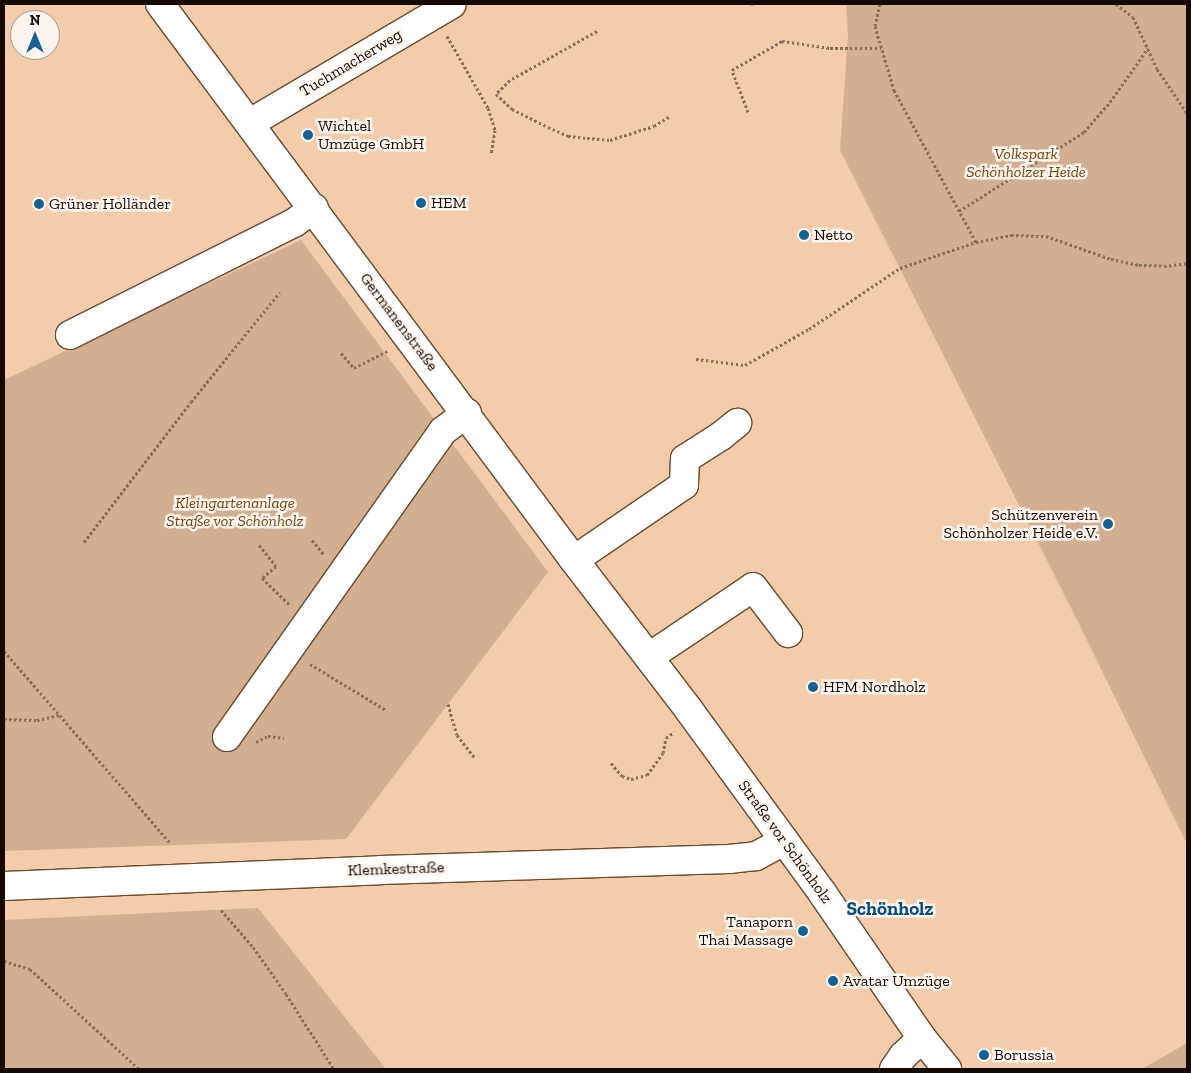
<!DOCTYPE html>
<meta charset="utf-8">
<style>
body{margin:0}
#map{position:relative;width:1191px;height:1073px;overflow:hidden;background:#f3cdab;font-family:"Zilla Slab",serif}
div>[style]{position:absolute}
.green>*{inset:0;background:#d1af90}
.path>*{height:3px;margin-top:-1.5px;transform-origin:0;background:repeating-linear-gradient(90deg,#896f5a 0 2.5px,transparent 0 5px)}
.roads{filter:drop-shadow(1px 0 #694a2c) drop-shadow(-1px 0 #694a2c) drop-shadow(0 1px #694a2c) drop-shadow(0 -1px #694a2c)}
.minor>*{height:28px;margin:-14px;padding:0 14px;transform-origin:14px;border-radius:14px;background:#fff}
.major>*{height:28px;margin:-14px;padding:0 14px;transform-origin:14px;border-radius:14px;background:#fff}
.dots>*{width:14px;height:14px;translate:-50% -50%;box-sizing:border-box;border:2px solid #fcf5ee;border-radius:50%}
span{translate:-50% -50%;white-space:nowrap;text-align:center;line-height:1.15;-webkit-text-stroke:5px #fcf5ee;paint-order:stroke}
.street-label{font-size:16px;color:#150901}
.poi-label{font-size:16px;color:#150901}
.left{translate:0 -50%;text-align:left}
.right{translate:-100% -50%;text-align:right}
.park-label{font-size:16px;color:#714309;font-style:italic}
.quarter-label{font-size:19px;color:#044f7d;font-weight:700}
.frame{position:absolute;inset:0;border:5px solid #150901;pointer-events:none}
.north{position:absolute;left:10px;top:10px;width:50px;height:50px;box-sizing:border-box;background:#fcf5ee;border:1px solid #a0978f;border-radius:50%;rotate:0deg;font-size:14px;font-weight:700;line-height:20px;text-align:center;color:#150901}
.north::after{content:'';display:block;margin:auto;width:18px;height:22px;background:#146194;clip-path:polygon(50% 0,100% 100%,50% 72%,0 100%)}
</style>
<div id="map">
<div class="green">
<div style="clip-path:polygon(846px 4px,1187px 4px,1187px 844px,1077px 620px,840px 150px,848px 36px)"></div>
<div style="clip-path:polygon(301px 240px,548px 572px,346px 839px,4px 851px,4px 380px)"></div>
<div style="clip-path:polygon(258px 908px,386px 1069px,4px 1069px,4px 920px)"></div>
<div style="clip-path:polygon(1187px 1043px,1187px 1069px,1142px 1069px)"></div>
</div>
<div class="path">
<div style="left:880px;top:4px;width:23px;rotate:103deg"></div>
<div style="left:875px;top:26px;width:67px;rotate:73.5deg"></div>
<div style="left:894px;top:90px;width:173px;rotate:61.7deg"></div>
<div style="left:1116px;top:4px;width:21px;rotate:37deg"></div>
<div style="left:1133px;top:17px;width:57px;rotate:65.2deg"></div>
<div style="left:1157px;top:69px;width:53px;rotate:55.7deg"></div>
<div style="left:752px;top:5px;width:1px;rotate:-90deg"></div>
<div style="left:597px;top:31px;width:100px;rotate:150.6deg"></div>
<div style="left:510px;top:80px;width:20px;rotate:135deg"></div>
<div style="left:496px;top:94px;width:22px;rotate:43deg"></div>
<div style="left:512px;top:109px;width:40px;rotate:26.6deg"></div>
<div style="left:548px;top:127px;width:22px;rotate:24deg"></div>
<div style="left:568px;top:136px;width:19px;rotate:6deg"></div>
<div style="left:587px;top:138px;width:23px;rotate:5deg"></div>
<div style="left:610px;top:140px;width:46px;rotate:-17.7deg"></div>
<div style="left:654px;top:126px;width:19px;rotate:-32deg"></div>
<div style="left:447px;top:36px;width:83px;rotate:60.3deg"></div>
<div style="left:488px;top:108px;width:23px;rotate:72deg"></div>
<div style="left:495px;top:130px;width:24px;rotate:99deg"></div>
<div style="left:748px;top:112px;width:45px;rotate:-110.9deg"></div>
<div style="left:732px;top:70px;width:58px;rotate:-30.1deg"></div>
<div style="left:782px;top:41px;width:49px;rotate:8.3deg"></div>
<div style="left:830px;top:48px;width:51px"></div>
<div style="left:959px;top:211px;width:148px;rotate:-32.3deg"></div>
<div style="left:1084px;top:132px;width:35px;rotate:-49deg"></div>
<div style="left:1107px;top:106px;width:71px;rotate:-54.7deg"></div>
<div style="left:341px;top:353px;width:20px;rotate:49deg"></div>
<div style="left:354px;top:368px;width:38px;rotate:-27deg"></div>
<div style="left:696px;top:359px;width:49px;rotate:7deg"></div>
<div style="left:745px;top:365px;width:73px;rotate:-29.4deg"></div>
<div style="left:809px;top:329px;width:110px;rotate:-33.8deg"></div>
<div style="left:900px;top:268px;width:80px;rotate:-18.9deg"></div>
<div style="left:976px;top:242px;width:36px;rotate:-11deg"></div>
<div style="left:1011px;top:235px;width:35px;rotate:2deg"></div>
<div style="left:1046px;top:236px;width:69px;rotate:19.5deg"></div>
<div style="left:1111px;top:259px;width:29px;rotate:12deg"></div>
<div style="left:1139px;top:265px;width:25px;rotate:2deg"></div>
<div style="left:1164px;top:266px;width:23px;rotate:-7deg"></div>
<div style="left:312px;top:540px;width:19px;rotate:51deg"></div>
<div style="left:84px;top:542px;width:176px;rotate:-52.6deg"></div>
<div style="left:191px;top:402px;width:141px;rotate:-51deg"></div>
<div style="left:259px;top:545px;width:27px;rotate:51deg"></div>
<div style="left:276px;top:566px;width:18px;rotate:139deg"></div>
<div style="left:262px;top:578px;width:39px;rotate:44deg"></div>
<div style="left:4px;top:651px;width:255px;rotate:49.1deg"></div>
<div style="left:310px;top:664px;width:89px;rotate:31.2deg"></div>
<div style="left:448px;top:704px;width:32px;rotate:74deg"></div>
<div style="left:457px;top:735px;width:28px;rotate:52deg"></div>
<div style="left:4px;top:719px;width:33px;rotate:2deg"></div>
<div style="left:37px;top:720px;width:24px;rotate:-12deg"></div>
<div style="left:256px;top:742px;width:13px;rotate:-27deg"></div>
<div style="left:268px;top:736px;width:16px;rotate:7deg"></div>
<div style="left:611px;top:763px;width:17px;rotate:50deg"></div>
<div style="left:622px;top:776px;width:9px;rotate:18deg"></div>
<div style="left:631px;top:779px;width:16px;rotate:-14deg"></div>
<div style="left:647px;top:775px;width:27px;rotate:-54deg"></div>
<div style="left:663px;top:753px;width:15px;rotate:-79deg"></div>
<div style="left:666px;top:738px;width:10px;rotate:-37deg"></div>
<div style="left:221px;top:910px;width:49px;rotate:49.1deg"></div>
<div style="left:253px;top:947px;width:57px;rotate:54.9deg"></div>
<div style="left:286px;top:994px;width:89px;rotate:57.4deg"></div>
<div style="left:4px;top:961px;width:27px;rotate:17deg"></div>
<div style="left:30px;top:969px;width:148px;rotate:42.5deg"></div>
</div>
<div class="roads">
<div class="minor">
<div style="left:250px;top:123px;width:234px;rotate:-30.5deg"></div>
<div style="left:70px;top:335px;width:250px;rotate:-26.6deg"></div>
<div style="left:294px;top:223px;width:25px;rotate:-37deg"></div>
<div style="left:574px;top:560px;width:133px;rotate:-34.3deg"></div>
<div style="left:684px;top:485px;width:26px;rotate:-88deg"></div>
<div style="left:685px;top:459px;width:43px;rotate:-32.6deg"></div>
<div style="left:721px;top:436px;width:21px;rotate:-39deg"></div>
<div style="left:649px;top:657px;width:125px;rotate:-33.9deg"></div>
<div style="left:753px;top:587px;width:58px;rotate:52.7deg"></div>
<div style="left:227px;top:737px;width:375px;rotate:-54.8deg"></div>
<div style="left:443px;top:431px;width:30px;rotate:-37deg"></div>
<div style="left:4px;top:886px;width:377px;rotate:-2.4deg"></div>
<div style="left:381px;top:870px;width:348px;rotate:-1.8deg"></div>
<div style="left:729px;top:859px;width:27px;rotate:-6deg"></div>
<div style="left:756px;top:856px;width:32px;rotate:-28deg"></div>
</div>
<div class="major">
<div style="left:160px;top:4px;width:693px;rotate:53.33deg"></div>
<div style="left:574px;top:560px;width:189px;rotate:52.5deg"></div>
<div style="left:689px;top:710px;width:228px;rotate:53.9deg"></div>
<div style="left:823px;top:894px;width:175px;rotate:55.5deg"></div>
<div style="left:922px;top:1038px;width:40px;rotate:51deg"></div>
<div style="left:894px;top:1069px;width:16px;rotate:-55deg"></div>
<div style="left:903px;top:1056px;width:26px;rotate:-43deg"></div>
</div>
</div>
<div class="dots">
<div style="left:308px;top:135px;background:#146194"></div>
<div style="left:421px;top:203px;background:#146194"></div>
<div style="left:39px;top:204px;background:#146194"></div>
<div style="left:804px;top:235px;background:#146194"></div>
<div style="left:1108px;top:524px;background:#146194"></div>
<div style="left:813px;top:687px;background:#146194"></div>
<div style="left:803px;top:931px;background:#146194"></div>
<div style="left:833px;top:981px;background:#146194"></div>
<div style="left:984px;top:1055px;background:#146194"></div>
</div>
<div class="street-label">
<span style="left:351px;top:63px;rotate:-31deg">Tuchmacherweg</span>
<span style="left:399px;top:322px;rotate:53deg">Germanenstraße</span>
<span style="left:785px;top:842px;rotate:54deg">Straße vor Schönholz</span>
<span style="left:396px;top:869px;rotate:-2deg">Klemkestraße</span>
</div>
<div class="poi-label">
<span class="left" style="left:318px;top:135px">Wichtel<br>Umzüge GmbH</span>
<span class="left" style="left:431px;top:203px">HEM</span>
<span class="left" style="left:49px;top:204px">Grüner Holländer</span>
<span class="left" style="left:814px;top:235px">Netto</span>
<span class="right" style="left:1098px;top:524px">Schützenverein<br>Schönholzer Heide e.V.</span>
<span class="left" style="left:823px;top:687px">HFM Nordholz</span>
<span class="right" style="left:793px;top:931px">Tanaporn<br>Thai Massage</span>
<span class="left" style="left:843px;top:981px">Avatar Umzüge</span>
<span class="left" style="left:994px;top:1055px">Borussia</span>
</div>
<div class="park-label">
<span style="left:1026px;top:163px">Volkspark<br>Schönholzer Heide</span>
<span style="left:235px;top:512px">Kleingartenanlage<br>Straße vor Schönholz</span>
</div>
<div class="quarter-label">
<span style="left:890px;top:909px">Schönholz</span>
</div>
<div class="frame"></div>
<div class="north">N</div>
</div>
